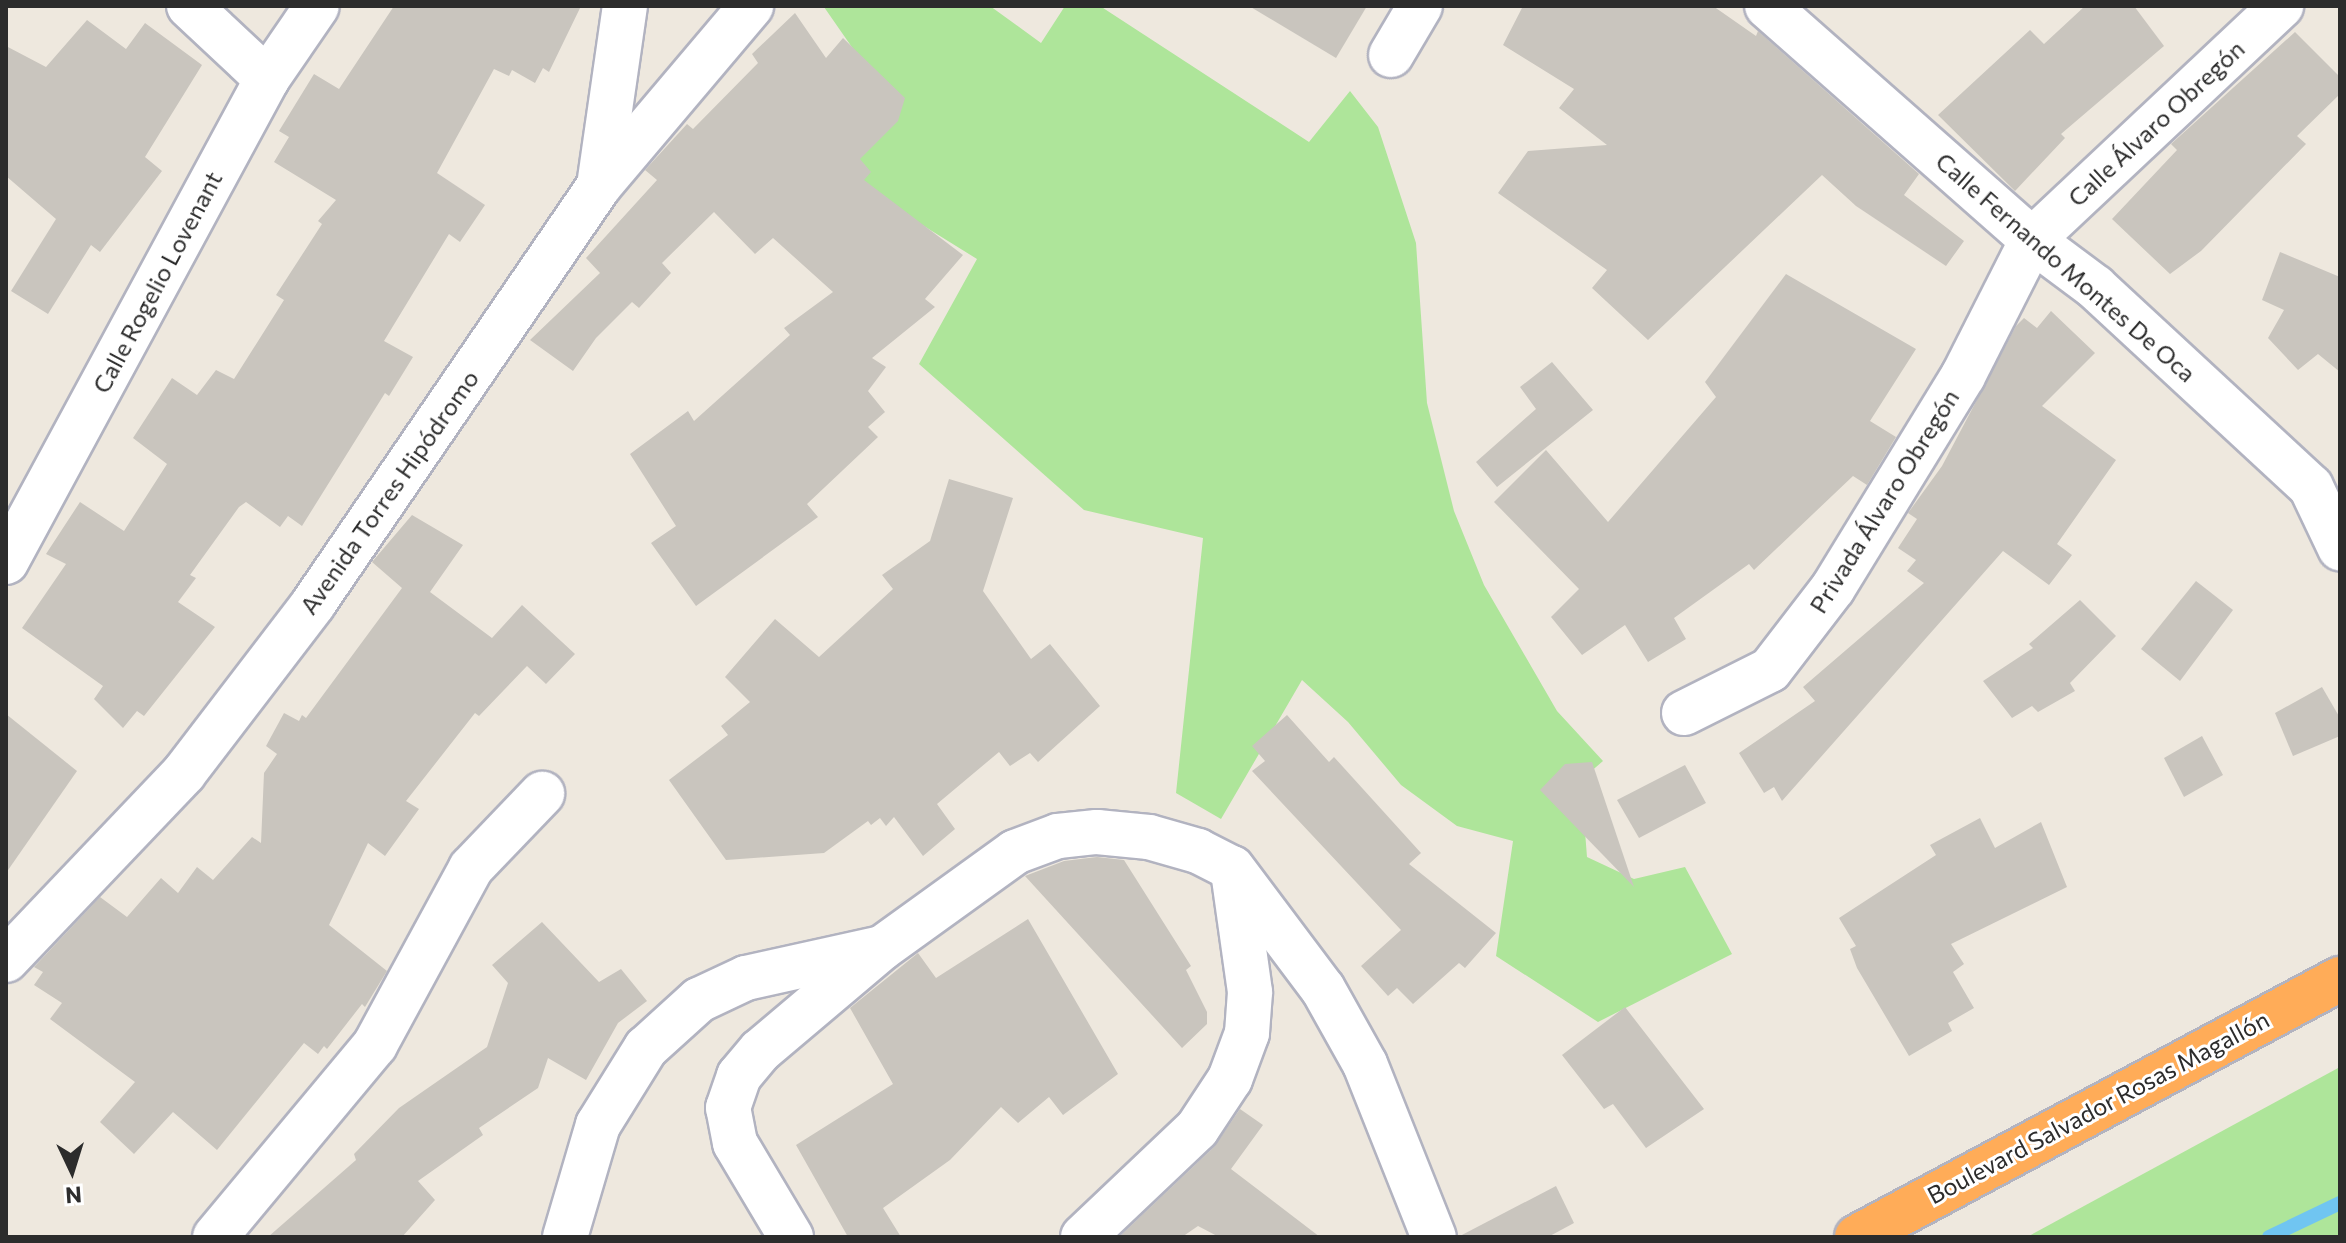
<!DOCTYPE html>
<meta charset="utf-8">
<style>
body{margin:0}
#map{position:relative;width:2346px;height:1243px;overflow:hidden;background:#eee8de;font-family:Commissioner,sans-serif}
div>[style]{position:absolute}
.green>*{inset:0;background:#aee59a}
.stream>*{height:14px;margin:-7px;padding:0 7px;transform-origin:7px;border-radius:7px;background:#70c5f1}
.building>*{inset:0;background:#c9c5be}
.roads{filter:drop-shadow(2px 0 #b2b3c0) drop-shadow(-2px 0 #b2b3c0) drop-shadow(0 2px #b2b3c0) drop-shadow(0 -2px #b2b3c0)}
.minor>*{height:44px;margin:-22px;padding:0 22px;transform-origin:22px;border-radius:22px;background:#fff}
.highway>*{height:44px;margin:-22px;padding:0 22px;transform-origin:22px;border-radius:22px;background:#ffac58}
span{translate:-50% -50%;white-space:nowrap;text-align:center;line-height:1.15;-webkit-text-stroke:6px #fff;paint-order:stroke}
.street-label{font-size:24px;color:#2c2c2c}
.frame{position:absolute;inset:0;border:8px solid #2c2c2c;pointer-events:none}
.north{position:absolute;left:32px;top:1131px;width:80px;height:80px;-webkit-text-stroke:6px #fff;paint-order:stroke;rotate:176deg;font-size:22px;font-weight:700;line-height:32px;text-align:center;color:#2c2c2c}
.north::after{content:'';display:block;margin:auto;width:28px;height:36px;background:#2c2c2c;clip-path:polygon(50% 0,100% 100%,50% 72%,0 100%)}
</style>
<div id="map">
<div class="green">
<div style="clip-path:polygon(990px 6px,1041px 43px,1065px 6px,1100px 6px,1309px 142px,1350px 91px,1378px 127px,1416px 243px,1427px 403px,1454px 511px,1484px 585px,1557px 711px,1603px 761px,1581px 780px,1587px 857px,1634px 879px,1685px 867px,1732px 954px,1598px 1022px,1496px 956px,1513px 841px,1457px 826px,1401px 785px,1348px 722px,1302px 680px,1221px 819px,1176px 793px,1203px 538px,1084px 510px,919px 364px,977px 259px,840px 174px,890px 102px,824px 7px)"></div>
<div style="clip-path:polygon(2340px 1067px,2340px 1237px,2027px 1237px)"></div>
</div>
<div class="stream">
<div style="left:2269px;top:1237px;width:79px;rotate:-25.6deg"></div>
</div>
<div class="building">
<div style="clip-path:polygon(394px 6px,581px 6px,549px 72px,543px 68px,535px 83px,512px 70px,509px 76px,494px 69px,437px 173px,485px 205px,460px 242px,449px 234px,384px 341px,413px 357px,389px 396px,385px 393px,302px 526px,288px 516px,280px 527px,246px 502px,239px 507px,190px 575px,196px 578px,178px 602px,215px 627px,144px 716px,137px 711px,123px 728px,94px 699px,103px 686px,22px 628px,66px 564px,46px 554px,80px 502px,124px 531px,167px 464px,133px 438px,172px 378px,197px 395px,216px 370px,234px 379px,284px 300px,276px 295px,322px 224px,318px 221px,336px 200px,274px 162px,289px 137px,279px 131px,314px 74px,339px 89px)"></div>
<div style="clip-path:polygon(1249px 6px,1367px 6px,1336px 58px)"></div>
<div style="clip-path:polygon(1523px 6px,1713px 6px,1756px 36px,1758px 31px,1919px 174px,1904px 195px,1964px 241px,1946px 266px,1856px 206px,1822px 175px,1648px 340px,1592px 288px,1607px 270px,1498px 193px,1528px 151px,1607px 145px,1559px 108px,1574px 89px,1503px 45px)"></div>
<div style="clip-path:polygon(2085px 6px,2134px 6px,2164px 46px,2061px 134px,2065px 138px,2015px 191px,1938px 115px,2030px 30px,2044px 44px)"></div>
<div style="clip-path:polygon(795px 13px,826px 58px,843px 38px,905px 98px,898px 121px,860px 159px,871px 172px,864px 180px,963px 255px,925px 299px,935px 307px,872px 358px,886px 367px,868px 391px,885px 412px,868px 427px,878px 437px,807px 504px,818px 517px,696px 606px,651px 543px,676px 526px,630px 454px,688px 411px,694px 421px,790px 335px,784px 328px,833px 292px,773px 238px,755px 254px,714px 212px,662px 263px,671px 273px,639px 308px,632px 302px,596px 338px,573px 371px,530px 340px,600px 273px,586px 258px,657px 180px,645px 170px,687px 124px,693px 129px,758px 63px,752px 54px)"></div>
<div style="clip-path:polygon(87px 20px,126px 49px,145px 23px,202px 65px,145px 157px,162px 171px,100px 252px,91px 245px,48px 314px,11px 291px,56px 219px,6px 176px,6px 46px,46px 67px)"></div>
<div style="clip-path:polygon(2295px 32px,2340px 77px,2340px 94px,2297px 136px,2306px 144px,2201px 251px,2170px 274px,2112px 219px,2177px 150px,2171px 144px)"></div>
<div style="clip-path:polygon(2280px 252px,2340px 277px,2340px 372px,2318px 354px,2298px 370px,2268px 338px,2284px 310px,2262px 300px)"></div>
<div style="clip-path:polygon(1786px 274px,1916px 349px,1870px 421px,1896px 437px,1867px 485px,1853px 476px,1754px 570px,1749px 564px,1674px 618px,1686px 639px,1648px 662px,1625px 625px,1582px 655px,1551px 617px,1579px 589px,1494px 502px,1546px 450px,1608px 522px,1716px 397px,1705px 382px)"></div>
<div style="clip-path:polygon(2051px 311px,2095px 353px,2042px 406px,2116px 460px,2057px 544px,2072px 555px,2049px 585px,2003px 551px,1782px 801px,1774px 787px,1764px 793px,1739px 753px,1815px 701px,1803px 687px,1924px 583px,1907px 571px,1916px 560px,1898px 548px,1917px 519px,1908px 513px,1942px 466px,2016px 326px,2024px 318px,2037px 328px)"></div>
<div style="clip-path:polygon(1552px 362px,1593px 410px,1497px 487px,1476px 462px,1536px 409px,1520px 387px)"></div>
<div style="clip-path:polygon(949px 479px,1013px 498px,983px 591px,1031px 659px,1050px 644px,1100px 706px,1038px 762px,1030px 753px,1010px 766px,999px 752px,937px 804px,955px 829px,923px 856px,894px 817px,886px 826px,880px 818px,871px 825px,868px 821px,824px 853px,726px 860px,669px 780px,728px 735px,721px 726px,750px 702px,725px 677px,775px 619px,819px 657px,893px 589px,882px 575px,930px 541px)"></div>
<div style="clip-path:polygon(412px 515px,463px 545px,430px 592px,492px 638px,522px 605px,575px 654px,546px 684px,527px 666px,479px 716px,475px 713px,406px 801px,419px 809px,385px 856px,368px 843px,329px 925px,387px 971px,365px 1007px,362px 1004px,327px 1049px,324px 1046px,318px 1054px,304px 1043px,217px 1150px,173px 1112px,134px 1154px,100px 1122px,135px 1082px,50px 1019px,62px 1003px,34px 985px,43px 972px,34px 967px,100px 897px,127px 917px,161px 878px,178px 893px,197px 867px,213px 880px,252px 837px,261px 843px,264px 773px,277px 754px,266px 746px,284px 713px,299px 721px,302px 715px,306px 718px,402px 588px,372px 562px)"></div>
<div style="clip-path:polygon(2196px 581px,2233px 610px,2180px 681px,2141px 649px)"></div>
<div style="clip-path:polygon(2080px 600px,2116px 636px,2070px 683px,2075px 691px,2038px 712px,2032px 706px,2012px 718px,1983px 681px,2033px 648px,2029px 644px)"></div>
<div style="clip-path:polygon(2322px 687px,2340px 718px,2340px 736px,2293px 756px,2275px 713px)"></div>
<div style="clip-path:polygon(6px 714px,77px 771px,6px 873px)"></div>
<div style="clip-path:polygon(1287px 715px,1329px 762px,1334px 757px,1421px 853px,1409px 864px,1496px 933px,1465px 968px,1459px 963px,1413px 1004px,1397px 988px,1388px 996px,1361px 966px,1401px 930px,1252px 771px,1265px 761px,1252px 746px)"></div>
<div style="clip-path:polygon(2202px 736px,2223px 775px,2184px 797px,2164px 758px)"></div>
<div style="clip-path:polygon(1592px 762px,1634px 887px,1540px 790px,1565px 764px)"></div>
<div style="clip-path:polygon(1685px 765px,1706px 803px,1639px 838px,1617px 800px)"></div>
<div style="clip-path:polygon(1980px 818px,1995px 848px,2041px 822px,2067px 887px,1951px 944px,1964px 964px,1953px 972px,1974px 1008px,1948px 1023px,1952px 1031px,1909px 1056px,1857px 968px,1850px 949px,1856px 946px,1839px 918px,1936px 855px,1930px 845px)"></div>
<div style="clip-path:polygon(1097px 857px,1124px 860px,1191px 966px,1186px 970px,1207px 1012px,1207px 1024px,1182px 1048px,1025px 876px,1064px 861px)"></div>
<div style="clip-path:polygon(1028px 919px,1118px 1074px,1063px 1115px,1049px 1097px,1018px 1123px,1001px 1107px,950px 1160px,883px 1208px,901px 1237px,848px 1237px,796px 1145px,893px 1084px,850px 1008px,918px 953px,936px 978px)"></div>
<div style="clip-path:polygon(542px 922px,599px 982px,621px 969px,647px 1001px,618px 1023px,586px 1080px,548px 1058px,538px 1088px,479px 1128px,483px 1135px,418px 1181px,435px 1200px,402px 1237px,268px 1237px,356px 1160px,354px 1154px,399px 1108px,487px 1047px,508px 983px,492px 965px)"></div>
<div style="clip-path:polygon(1625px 1007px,1704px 1109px,1646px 1148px,1613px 1104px,1604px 1109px,1562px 1055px)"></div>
<div style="clip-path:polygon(1240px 1109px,1263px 1125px,1231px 1169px,1320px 1237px,1219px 1237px,1198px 1226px,1182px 1237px,1119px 1237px,1214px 1147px)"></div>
<div style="clip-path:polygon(1556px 1186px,1574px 1223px,1548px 1237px,1458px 1237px)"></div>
</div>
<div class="roads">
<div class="minor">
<div style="left:189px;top:6px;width:107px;rotate:43.1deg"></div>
<div style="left:1767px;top:6px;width:354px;rotate:41.4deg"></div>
<div style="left:2032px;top:240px;width:79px;rotate:36.7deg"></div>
<div style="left:2095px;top:287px;width:294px;rotate:42.8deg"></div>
<div style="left:2311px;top:487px;width:68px;rotate:64.6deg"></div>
<div style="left:1391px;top:55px;width:57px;rotate:-59.4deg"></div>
<div style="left:599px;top:186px;width:182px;rotate:-81.8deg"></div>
<div style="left:6px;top:562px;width:549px;rotate:-61.61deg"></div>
<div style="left:267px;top:79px;width:88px;rotate:-55.6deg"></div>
<div style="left:1684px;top:713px;width:96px;rotate:-26.6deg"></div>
<div style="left:1770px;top:670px;width:103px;rotate:-52.5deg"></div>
<div style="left:1833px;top:588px;width:249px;rotate:-58.5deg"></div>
<div style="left:1963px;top:376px;width:153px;rotate:-63.1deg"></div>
<div style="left:2032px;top:240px;width:342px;rotate:-43.2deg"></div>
<div style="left:6px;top:960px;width:258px;rotate:-46.4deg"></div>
<div style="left:184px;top:773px;width:213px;rotate:-52.6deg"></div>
<div style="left:313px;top:604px;width:506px;rotate:-55.62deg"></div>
<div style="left:599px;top:186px;width:236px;rotate:-49.8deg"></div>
<div style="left:215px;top:1237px;width:250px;rotate:-50.2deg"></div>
<div style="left:375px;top:1045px;width:201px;rotate:-61.5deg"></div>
<div style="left:471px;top:868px;width:103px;rotate:-46.2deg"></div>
<div style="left:565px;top:1237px;width:117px;rotate:-73.6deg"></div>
<div style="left:598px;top:1125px;width:91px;rotate:-58.1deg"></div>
<div style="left:646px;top:1048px;width:72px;rotate:-42.2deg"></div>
<div style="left:699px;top:1000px;width:52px;rotate:-25.1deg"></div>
<div style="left:746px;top:978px;width:138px;rotate:-12.5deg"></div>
<div style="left:791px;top:1237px;width:109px;rotate:-120.8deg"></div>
<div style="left:735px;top:1143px;width:36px;rotate:-101deg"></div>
<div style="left:728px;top:1108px;width:34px;rotate:-71deg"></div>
<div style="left:739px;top:1076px;width:33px;rotate:-50deg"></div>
<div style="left:760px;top:1051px;width:160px;rotate:-40.2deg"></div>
<div style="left:882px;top:948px;width:164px;rotate:-35.8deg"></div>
<div style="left:1015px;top:852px;width:46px;rotate:-20.4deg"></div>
<div style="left:1058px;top:836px;width:39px;rotate:-6deg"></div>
<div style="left:1097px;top:832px;width:52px;rotate:5.5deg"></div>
<div style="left:1149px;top:837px;width:51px;rotate:15.9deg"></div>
<div style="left:1198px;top:851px;width:38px;rotate:27deg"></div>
<div style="left:1232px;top:868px;width:151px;rotate:53.1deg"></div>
<div style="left:1323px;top:989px;width:86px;rotate:60.8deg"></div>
<div style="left:1365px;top:1064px;width:186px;rotate:68.3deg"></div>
<div style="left:1083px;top:1237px;width:157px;rotate:-43.5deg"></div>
<div style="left:1197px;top:1129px;width:60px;rotate:-56.6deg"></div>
<div style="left:1230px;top:1079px;width:49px;rotate:-69.7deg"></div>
<div style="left:1247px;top:1033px;width:41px;rotate:-85.8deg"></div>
<div style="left:1250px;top:992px;width:115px;rotate:-98deg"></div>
</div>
<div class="highway">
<div style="left:1857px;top:1237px;width:548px;rotate:-28.11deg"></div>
</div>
</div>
<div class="street-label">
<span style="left:2156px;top:123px;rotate:-43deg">Calle Álvaro Obregón</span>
<span style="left:2066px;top:267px;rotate:41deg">Calle Fernando Montes De Oca</span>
<span style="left:157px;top:282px;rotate:-62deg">Calle Rogelio Lovenant</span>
<span style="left:389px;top:492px;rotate:-55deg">Avenida Torres Hipódromo</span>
<span style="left:1884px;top:501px;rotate:-58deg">Privada Álvaro Obregón</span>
<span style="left:2098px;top:1107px;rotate:-28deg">Boulevard Salvador Rosas Magallón</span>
</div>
<div class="frame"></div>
<div class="north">N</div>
</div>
